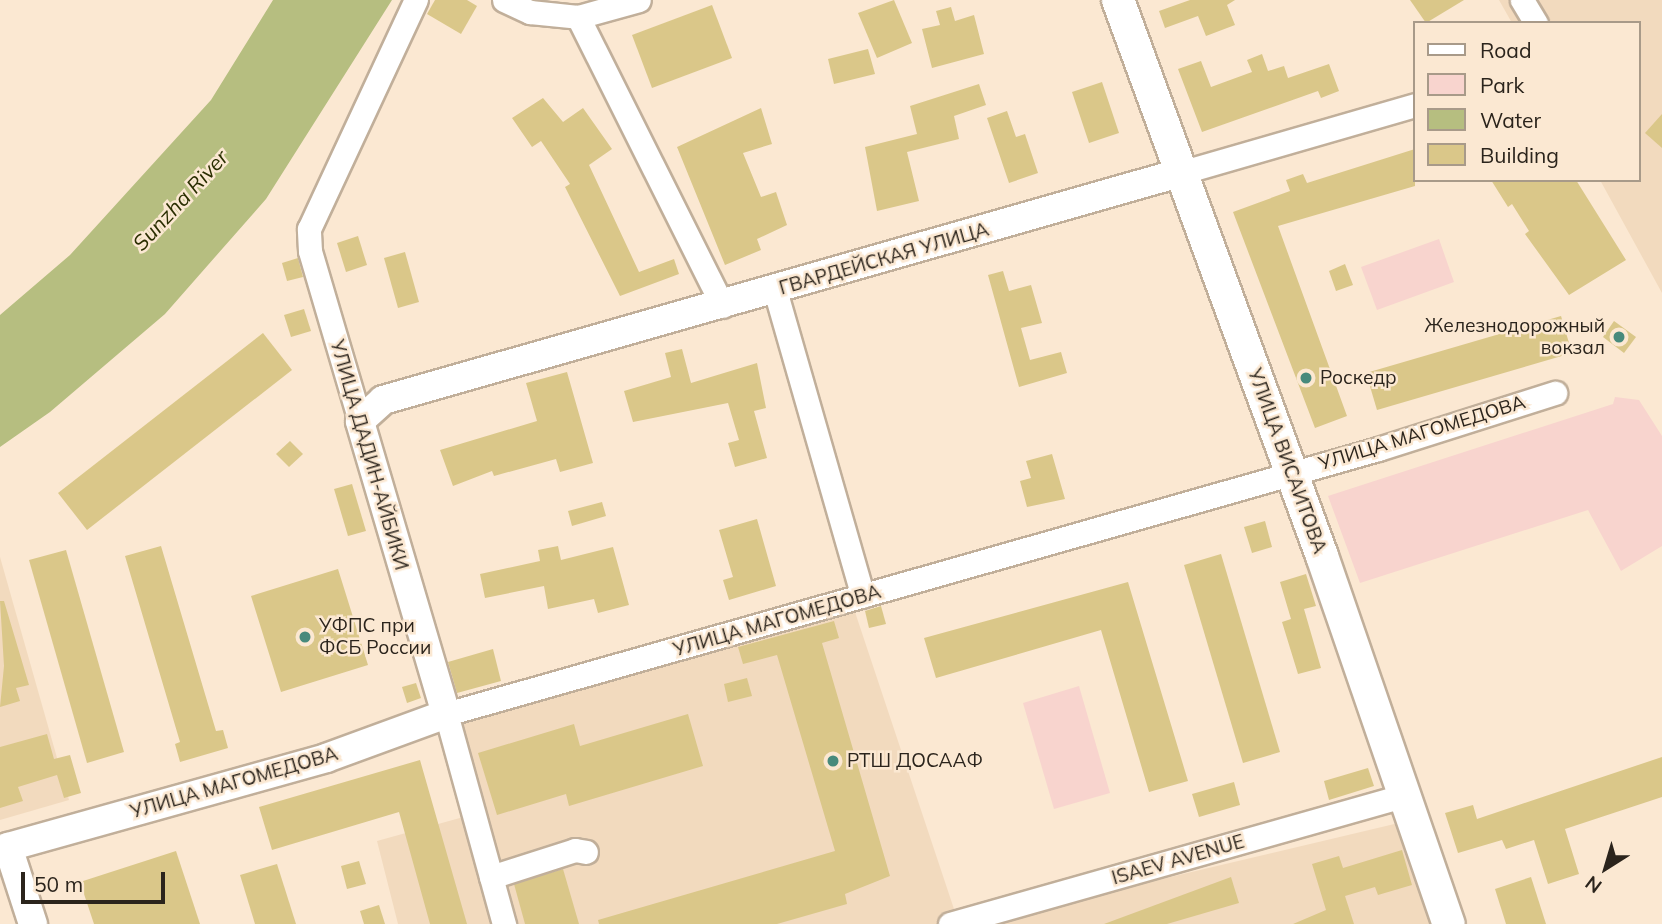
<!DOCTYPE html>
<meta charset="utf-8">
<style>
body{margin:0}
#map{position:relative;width:1662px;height:924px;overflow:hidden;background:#fbe8d2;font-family:Mulish,sans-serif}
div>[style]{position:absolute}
.built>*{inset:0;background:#f2dabe}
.green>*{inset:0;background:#f8d4ce}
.water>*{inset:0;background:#b6be80}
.building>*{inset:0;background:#dac789}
.roads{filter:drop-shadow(2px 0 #c1af9a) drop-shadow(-2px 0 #c1af9a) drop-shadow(0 2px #c1af9a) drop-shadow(0 -2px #c1af9a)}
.minor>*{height:23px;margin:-11.5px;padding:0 11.5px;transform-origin:11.5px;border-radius:11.5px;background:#fff}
.tertiary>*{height:28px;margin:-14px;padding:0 14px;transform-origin:14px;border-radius:14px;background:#fff}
.secondary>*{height:32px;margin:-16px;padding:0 16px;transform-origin:16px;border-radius:16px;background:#fff}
.dots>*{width:19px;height:19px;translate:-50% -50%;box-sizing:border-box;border:4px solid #fbe8d2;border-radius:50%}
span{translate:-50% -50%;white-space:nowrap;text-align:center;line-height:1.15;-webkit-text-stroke:5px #fbe8d2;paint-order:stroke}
.street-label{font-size:19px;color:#2b241c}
.poi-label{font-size:19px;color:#2b241c}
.right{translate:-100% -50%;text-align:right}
.left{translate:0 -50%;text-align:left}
.water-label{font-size:21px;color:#2a2e00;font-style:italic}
.legend{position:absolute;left:1413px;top:21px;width:228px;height:161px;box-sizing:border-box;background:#fbe8d2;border:2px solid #a89a89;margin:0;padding:9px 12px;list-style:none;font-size:21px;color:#2b241c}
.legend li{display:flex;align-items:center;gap:14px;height:35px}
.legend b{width:35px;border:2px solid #a89a89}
.north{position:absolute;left:1571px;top:833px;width:70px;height:70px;-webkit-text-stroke:5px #fbe8d2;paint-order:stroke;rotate:217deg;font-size:19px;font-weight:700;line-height:28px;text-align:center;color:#2b241c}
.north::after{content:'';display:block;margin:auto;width:24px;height:32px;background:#2b241c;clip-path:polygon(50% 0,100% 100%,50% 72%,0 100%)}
.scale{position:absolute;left:21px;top:872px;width:144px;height:32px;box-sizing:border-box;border:4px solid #2b241c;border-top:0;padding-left:9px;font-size:21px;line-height:24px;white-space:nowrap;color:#2b241c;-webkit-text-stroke:5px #fbe8d2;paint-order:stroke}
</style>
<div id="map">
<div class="built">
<div style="clip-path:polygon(1499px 0,1662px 0,1662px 293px,1600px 180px,1639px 180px,1639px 23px,1512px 23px)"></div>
<div style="clip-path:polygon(0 557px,69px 800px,0 820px)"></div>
<div style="clip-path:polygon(855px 612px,959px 924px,398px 924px,377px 841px,467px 816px,440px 718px)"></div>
<div style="clip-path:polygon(1424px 817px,1460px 924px,972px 924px)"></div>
</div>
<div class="green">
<div style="clip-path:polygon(1439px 239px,1454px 282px,1377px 310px,1361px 267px)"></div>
<div style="clip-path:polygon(1615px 397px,1639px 400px,1662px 436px,1662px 546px,1621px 571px,1588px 510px,1360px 583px,1328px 496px,1613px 404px)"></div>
<div style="clip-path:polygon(1079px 686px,1110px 793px,1054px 809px,1023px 703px)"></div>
</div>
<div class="water">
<div style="clip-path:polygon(273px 0,392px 0,266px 199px,165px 314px,50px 412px,0 447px,0 315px,70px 255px,211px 100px)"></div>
</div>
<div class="building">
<div style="clip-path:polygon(435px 0,467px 0,477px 6px,461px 34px,427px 14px)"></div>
<div style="clip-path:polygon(894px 0,912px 43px,877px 58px,858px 13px)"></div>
<div style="clip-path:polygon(1190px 0,1235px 0,1227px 5px,1235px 25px,1206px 36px,1198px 16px,1165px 28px,1159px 11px)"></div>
<div style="clip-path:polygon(1410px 0,1464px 0,1426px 23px)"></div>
<div style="clip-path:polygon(712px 5px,732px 58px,652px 88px,632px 35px)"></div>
<div style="clip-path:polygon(951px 7px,955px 21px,974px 15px,984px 54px,932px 68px,922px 29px,940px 25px,936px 11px)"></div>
<div style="clip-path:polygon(868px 49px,875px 74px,834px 84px,828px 59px)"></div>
<div style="clip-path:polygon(1262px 54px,1268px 71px,1284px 66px,1288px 78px,1329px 64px,1339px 91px,1321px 98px,1318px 91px,1202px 132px,1178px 69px,1201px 61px,1211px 87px,1252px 72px,1247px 60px)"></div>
<div style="clip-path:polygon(1102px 82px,1119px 133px,1089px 143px,1072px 92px)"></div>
<div style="clip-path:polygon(979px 84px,986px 105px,954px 116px,959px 139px,907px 152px,919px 201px,877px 211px,865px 147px,917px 134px,910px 106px)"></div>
<div style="clip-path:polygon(543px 98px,563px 122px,583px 108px,612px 149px,589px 165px,639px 272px,674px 259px,679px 274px,620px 296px,565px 187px,570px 184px,541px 141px,532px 147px,512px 118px)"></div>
<div style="clip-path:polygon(761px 108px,772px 144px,743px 153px,761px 197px,776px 192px,787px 225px,757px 239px,761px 250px,725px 265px,677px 147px)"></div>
<div style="clip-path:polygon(1007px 111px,1016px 137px,1025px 134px,1038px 173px,1009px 183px,987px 118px)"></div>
<div style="clip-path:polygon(1662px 114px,1662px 148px,1645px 133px)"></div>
<div style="clip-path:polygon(1415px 149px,1415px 186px,1278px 226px,1347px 416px,1315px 428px,1233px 212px,1290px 191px,1286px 180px,1303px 174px,1307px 183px)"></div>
<div style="clip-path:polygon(1491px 180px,1576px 180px,1626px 260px,1569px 295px,1525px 234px,1529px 231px,1512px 204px,1508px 207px)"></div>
<div style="clip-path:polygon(358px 236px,367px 265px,346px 272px,337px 243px)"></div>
<div style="clip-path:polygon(405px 252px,419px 302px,398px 308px,384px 258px)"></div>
<div style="clip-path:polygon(298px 258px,303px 277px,287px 281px,282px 263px)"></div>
<div style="clip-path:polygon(1345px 264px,1353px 285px,1336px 291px,1329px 271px)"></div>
<div style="clip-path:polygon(1003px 271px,1009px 291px,1031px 285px,1042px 323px,1021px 328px,1030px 360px,1061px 352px,1067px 373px,1019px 387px,988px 275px)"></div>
<div style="clip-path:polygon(304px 309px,311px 331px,291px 337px,284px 315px)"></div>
<div style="clip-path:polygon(1561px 316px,1572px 353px,1377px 410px,1366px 373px)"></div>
<div style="clip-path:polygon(1614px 321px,1636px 337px,1624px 353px,1603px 337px)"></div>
<div style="clip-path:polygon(263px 333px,292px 370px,87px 530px,58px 493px)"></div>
<div style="clip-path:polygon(682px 349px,691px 383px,757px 363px,766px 408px,754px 411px,767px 458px,735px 467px,728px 443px,739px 440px,728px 403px,633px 422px,624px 391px,671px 377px,665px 353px)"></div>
<div style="clip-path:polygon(567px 372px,593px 463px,560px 472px,556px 459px,494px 476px,492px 471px,453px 486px,440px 450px,537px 421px,526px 383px)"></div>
<div style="clip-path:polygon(290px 441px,303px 454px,289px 467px,276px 454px)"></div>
<div style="clip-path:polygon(1052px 454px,1065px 499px,1027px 507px,1020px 481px,1031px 478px,1026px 461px)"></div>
<div style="clip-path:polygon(352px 484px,366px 531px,348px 536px,334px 489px)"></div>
<div style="clip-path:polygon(602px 502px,606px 516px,572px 526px,568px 511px)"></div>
<div style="clip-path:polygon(757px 519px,776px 586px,729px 600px,723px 580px,733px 577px,719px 530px)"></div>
<div style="clip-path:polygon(1265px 521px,1272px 547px,1252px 553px,1244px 527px)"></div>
<div style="clip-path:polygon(161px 546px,216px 731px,223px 730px,228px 748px,180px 762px,175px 744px,180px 742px,125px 556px)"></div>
<div style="clip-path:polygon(558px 546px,561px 560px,613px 547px,629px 605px,598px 613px,594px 599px,548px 609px,544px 586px,485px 598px,480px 574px,540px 561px,538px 550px)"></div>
<div style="clip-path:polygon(66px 550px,124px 752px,87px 763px,29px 560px)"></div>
<div style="clip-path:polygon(1221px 554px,1280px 752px,1243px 763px,1184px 565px)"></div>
<div style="clip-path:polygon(338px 569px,368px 665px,281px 692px,251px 596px)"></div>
<div style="clip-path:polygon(1306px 574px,1316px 606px,1304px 609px,1321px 668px,1298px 674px,1282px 622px,1291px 619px,1280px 582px)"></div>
<div style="clip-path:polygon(1128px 582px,1188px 781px,1149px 792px,1101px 630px,936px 678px,924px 638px)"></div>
<div style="clip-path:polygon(0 601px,4px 601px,29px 685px,16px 688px,20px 701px,0 707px,4px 666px)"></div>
<div style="clip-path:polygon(881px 606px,886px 624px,869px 628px,865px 611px)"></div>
<div style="clip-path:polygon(834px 621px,839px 638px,822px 643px,890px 876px,845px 894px,847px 904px,777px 924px,599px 924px,598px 920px,835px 851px,777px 655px,743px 664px,738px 647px)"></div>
<div style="clip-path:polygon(493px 649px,501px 681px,457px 693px,448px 662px)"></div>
<div style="clip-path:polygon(747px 678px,752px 696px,728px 702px,724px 684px)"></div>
<div style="clip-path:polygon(416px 683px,421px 698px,407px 703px,402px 687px)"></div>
<div style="clip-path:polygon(688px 714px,703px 766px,569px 806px,566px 794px,497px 815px,478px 753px,574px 724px,580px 746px)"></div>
<div style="clip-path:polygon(47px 734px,54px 759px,70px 755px,81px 793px,64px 798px,57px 775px,18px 787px,23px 801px,0 808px,0 747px)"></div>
<div style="clip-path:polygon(1662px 757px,1662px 797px,1565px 829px,1579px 874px,1548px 884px,1534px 840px,1506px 849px,1502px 840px,1458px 853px,1445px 813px,1473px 805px,1477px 819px)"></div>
<div style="clip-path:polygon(420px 760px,467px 924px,430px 924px,399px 812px,272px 850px,259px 807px)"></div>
<div style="clip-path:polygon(1368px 768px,1374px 786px,1329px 800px,1324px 781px)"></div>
<div style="clip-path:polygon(1234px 782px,1240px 805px,1199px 817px,1192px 794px)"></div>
<div style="clip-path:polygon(1402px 850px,1412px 885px,1378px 895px,1375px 887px,1345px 896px,1354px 924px,1293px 924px,1326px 910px,1312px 864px,1339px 856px,1343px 868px)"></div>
<div style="clip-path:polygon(176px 851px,200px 924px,94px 924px,80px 882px)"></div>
<div style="clip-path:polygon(359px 861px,366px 884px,347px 889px,341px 866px)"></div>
<div style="clip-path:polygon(277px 864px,296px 924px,255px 924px,240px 875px)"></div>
<div style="clip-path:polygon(563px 869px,579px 924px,525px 924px,514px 884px)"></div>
<div style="clip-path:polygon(1231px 877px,1239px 903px,1167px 924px,1104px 924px)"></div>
<div style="clip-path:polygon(1531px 877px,1546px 924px,1506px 924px,1495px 889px)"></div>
<div style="clip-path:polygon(379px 905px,385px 924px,364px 924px,360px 911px)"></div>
</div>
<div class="roads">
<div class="minor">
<div style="left:504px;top:0;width:29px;rotate:25deg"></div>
<div style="left:530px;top:12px;width:48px;rotate:5.9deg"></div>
<div style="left:578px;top:17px;width:63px;rotate:-15.6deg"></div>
<div style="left:1522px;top:0;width:27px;rotate:59deg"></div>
<div style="left:578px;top:17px;width:323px;rotate:63.4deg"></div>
<div style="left:1183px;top:172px;width:241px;rotate:-16.1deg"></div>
<div style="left:775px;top:290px;width:318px;rotate:74deg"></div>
<div style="left:360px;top:421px;width:177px;rotate:-106.4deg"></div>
<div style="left:310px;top:251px;width:22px;rotate:-93deg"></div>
<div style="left:309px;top:229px;width:253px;rotate:-65deg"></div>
<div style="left:491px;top:877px;width:88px;rotate:-17.8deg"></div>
<div style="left:575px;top:850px;width:11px;rotate:10deg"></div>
<div style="left:504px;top:924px;width:218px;rotate:-105.4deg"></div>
<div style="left:446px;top:714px;width:969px;rotate:-15.87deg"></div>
<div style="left:1378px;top:449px;width:186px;rotate:-17.6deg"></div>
<div style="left:950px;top:924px;width:473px;rotate:-15.8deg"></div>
</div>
<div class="tertiary">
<div style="left:33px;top:924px;width:81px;rotate:-108deg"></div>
<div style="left:8px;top:847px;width:330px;rotate:-15.6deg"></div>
<div style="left:326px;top:758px;width:128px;rotate:-20.1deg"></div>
<div style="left:446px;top:714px;width:305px;rotate:-106.4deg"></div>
<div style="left:360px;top:421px;width:31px;rotate:-42deg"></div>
<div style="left:383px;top:400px;width:832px;rotate:-15.91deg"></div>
</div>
<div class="secondary">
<div style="left:1118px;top:0;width:592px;rotate:69.85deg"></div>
<div style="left:1322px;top:556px;width:389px;rotate:71deg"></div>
</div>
</div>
<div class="dots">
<div style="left:1619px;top:337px;background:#478a7c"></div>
<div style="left:1306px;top:378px;background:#478a7c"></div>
<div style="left:305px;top:637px;background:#478a7c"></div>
<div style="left:833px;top:761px;background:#478a7c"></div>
</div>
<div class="street-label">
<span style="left:884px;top:259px;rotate:-16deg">ГВАРДЕЙСКАЯ УЛИЦА</span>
<span style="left:1422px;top:433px;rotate:-17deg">УЛИЦА МАГОМЕДОВА</span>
<span style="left:369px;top:455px;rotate:74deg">УЛИЦА ДАДИН-АЙБИКИ</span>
<span style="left:1287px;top:461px;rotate:70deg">УЛИЦА ВИСАИТОВА</span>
<span style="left:777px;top:621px;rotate:-16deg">УЛИЦА МАГОМЕДОВА</span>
<span style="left:234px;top:783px;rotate:-16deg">УЛИЦА МАГОМЕДОВА</span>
<span style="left:1178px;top:860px;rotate:-16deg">ISAEV AVENUE</span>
</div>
<div class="poi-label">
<span class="right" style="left:1605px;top:337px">Железнодорожный<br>вокзал</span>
<span class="left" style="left:1320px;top:378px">Роскедр</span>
<span class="left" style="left:319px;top:637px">УФПС при<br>ФСБ России</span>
<span class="left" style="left:847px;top:761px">РТШ ДОСААФ</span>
</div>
<div class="water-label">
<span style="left:180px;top:200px;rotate:-47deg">Sunzha River</span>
</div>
<ul class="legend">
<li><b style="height:9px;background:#fff"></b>Road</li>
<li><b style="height:19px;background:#f8d4ce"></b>Park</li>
<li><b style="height:19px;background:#b6be80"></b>Water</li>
<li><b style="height:19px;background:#dac789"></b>Building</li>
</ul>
<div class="north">N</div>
<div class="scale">50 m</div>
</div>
